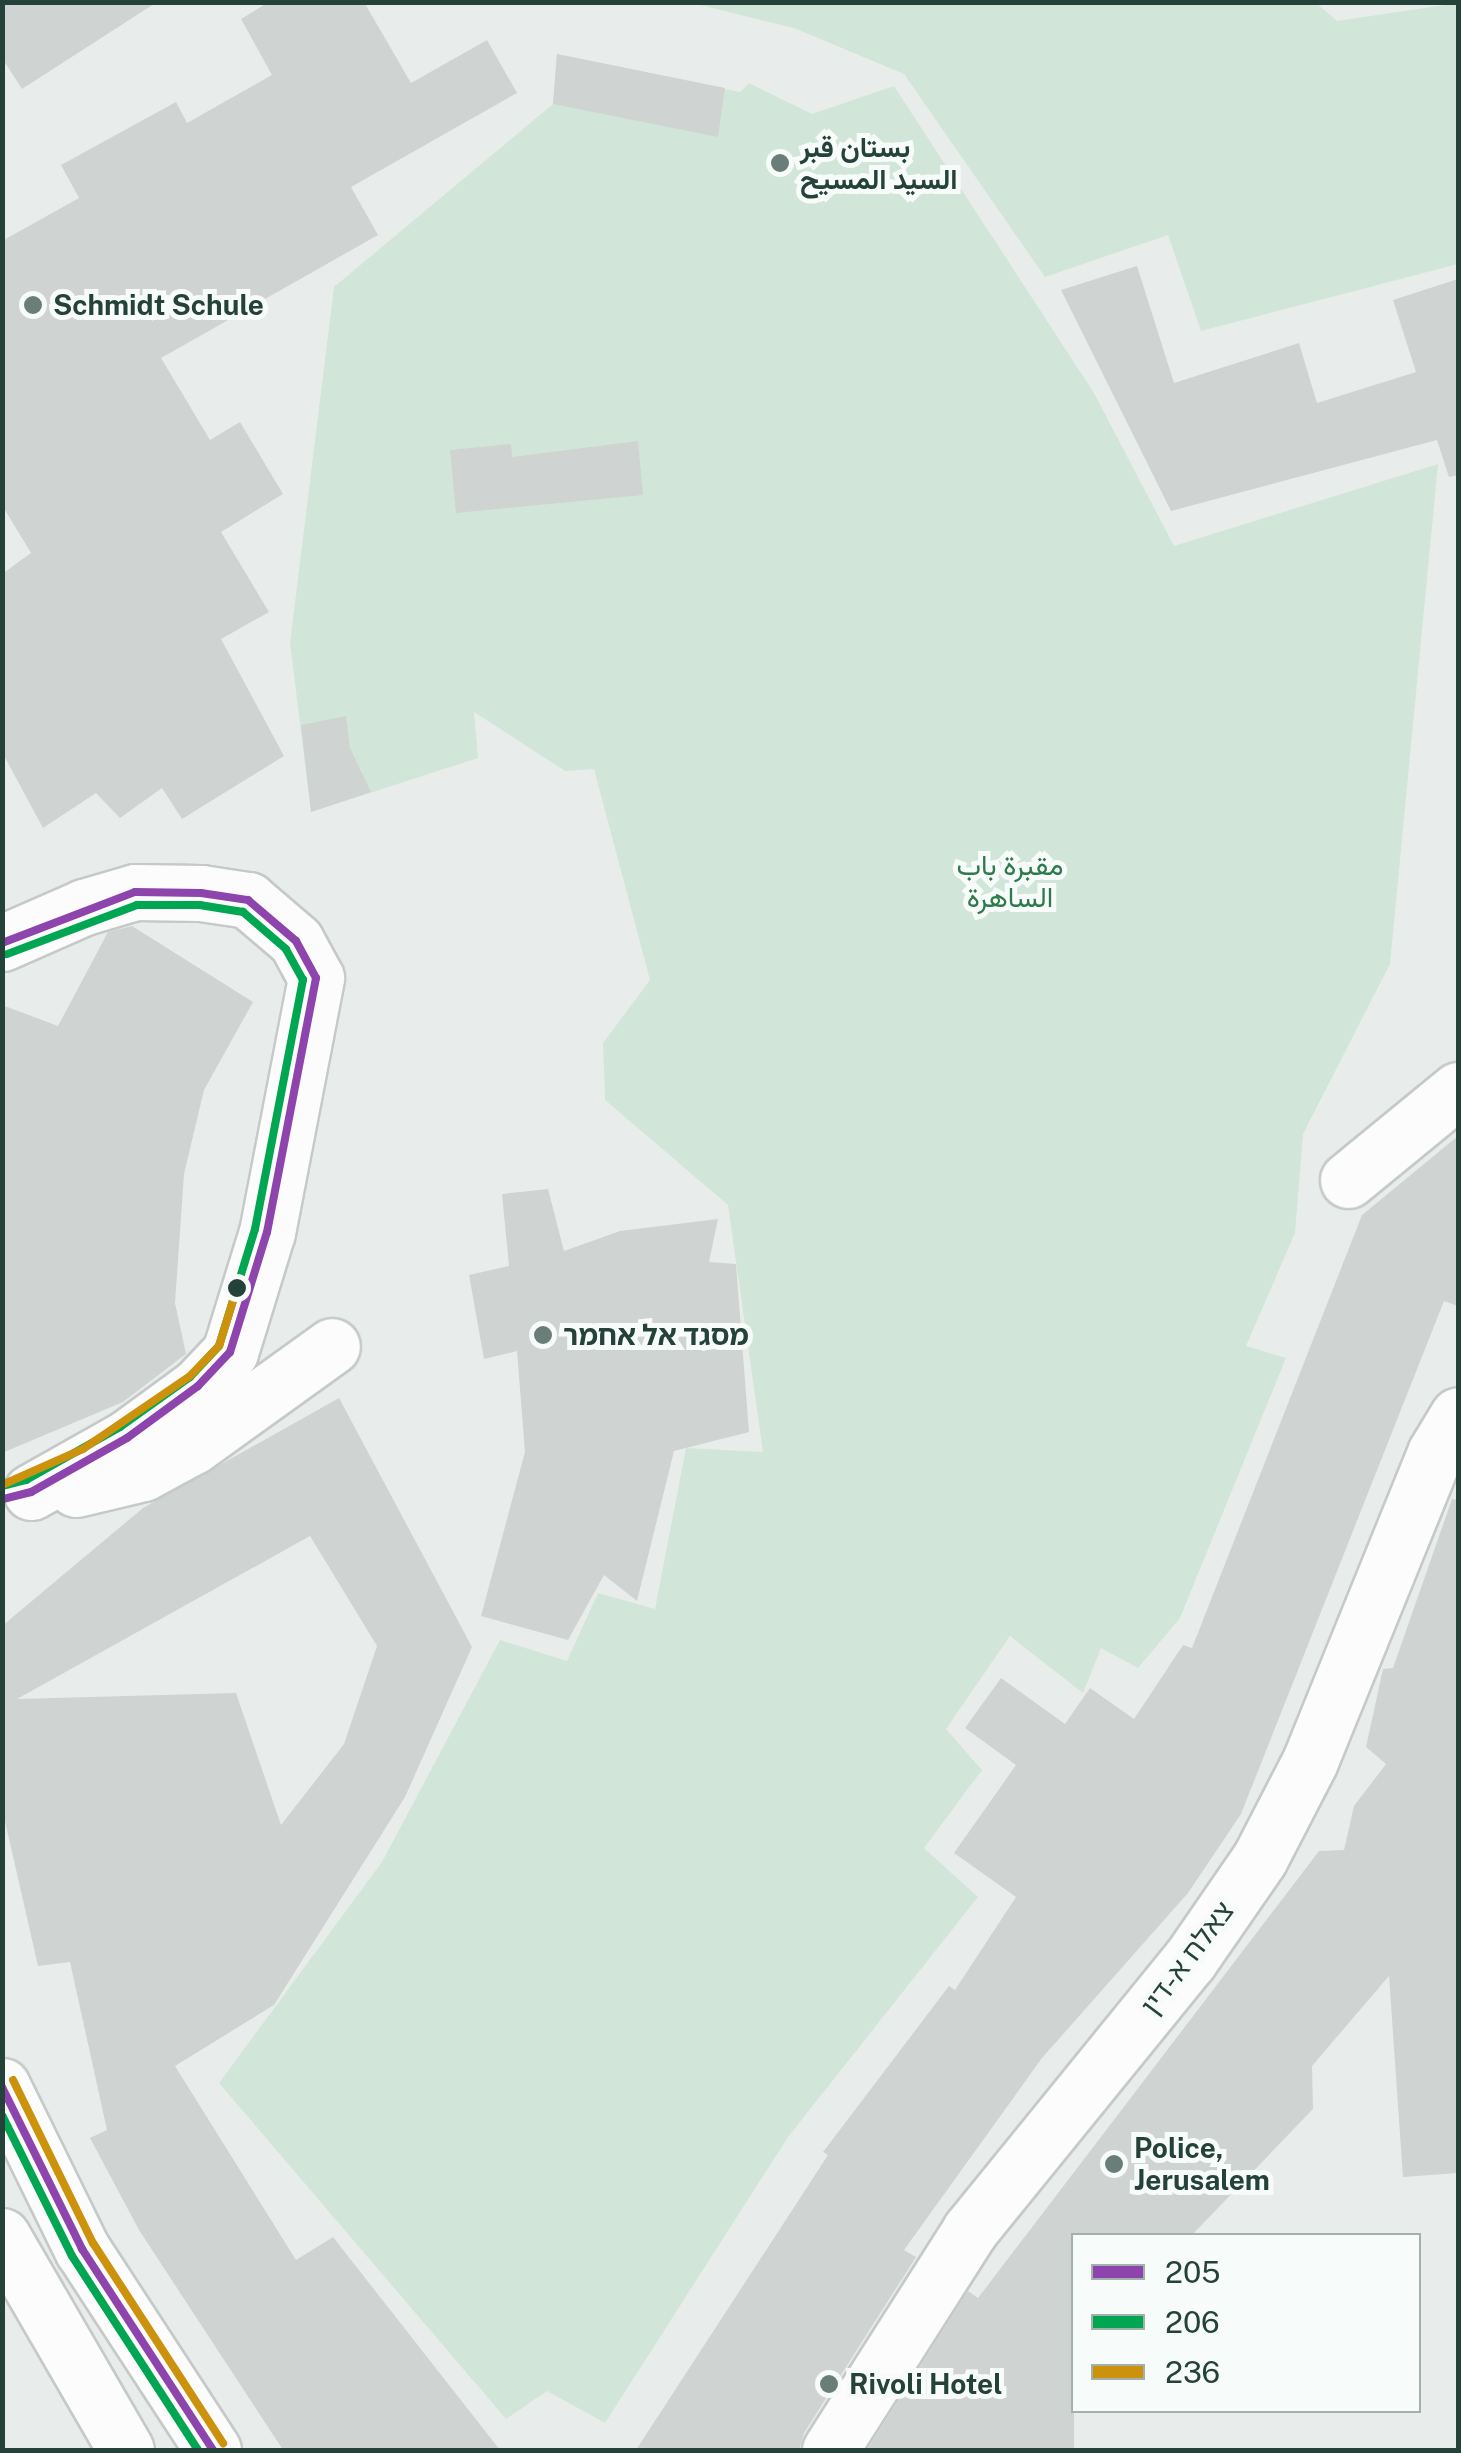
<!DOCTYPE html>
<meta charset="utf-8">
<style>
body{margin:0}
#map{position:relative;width:1461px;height:2453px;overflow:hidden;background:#e8edeb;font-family:"Public Sans",Vazirmatn,"Noto Sans Hebrew",sans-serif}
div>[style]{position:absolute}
.green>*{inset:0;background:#d1e6d8}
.building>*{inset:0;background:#cfd4d2}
.roads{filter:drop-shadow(2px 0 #c5cac8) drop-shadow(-2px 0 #c5cac8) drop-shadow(0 2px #c5cac8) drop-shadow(0 -2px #c5cac8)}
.minor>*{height:55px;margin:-27.5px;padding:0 27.5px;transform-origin:27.5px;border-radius:27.5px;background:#fcfcfc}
.bus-1>*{height:8px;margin:-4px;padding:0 4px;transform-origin:4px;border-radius:4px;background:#8e44ad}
.bus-2>*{height:8px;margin:-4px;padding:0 4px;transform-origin:4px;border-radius:4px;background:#00a651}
.bus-3>*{height:8px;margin:-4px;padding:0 4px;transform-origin:4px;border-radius:4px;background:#cd920c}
.dots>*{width:28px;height:28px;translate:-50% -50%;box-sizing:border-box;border:5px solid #f7fbf9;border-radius:50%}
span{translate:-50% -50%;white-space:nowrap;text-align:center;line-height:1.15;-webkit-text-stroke:10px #f7fbf9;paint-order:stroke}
.poi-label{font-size:28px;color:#24423a;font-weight:700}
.left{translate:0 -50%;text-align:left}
.park-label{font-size:28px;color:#2d7a4b}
.street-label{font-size:28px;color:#24423a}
.frame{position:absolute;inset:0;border:5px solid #24423a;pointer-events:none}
.legend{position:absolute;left:1071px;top:2233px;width:350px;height:180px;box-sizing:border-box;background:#f7fbf9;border:2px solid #a3b1ad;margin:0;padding:12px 18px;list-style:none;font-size:30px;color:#24423a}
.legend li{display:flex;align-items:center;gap:20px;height:50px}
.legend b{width:50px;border:2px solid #a3b1ad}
</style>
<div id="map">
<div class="green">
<div style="clip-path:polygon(1316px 3px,1337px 21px,1458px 3px,1458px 264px,1201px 331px,1168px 235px,1045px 277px,904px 74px,794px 28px,692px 3px)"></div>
<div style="clip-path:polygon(557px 54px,740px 92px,749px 83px,812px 114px,894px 86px,1094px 393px,1174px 546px,1438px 464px,1390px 964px,1303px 1134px,1295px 1233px,1246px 1346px,1286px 1358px,1180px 1618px,1138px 1668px,1101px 1648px,1083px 1693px,1010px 1636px,946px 1729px,982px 1770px,924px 1848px,978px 1897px,788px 2137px,605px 2423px,547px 2391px,506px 2419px,219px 2083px,382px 1862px,500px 1640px,567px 1661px,598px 1593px,655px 1609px,686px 1448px,763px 1452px,728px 1205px,605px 1100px,603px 1043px,650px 980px,594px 769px,565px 771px,474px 712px,478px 758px,311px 812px,290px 643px,334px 287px,553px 104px)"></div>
</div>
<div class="building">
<div style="clip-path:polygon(2px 2px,157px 2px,22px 89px,2px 58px)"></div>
<div style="clip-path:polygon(269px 2px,364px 2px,411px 83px,487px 40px,517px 93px,351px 187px,378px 235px,161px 358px,210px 440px,240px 422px,283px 494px,221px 532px,269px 612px,221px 639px,284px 756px,182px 819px,162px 788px,120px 818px,96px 793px,43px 828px,2px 752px,2px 574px,31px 553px,2px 505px,2px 241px,79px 198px,61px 165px,176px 102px,187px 123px,272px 75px,241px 19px)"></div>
<div style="clip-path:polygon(557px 54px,725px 88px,718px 137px,553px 104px)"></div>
<div style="clip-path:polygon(1137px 266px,1174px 383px,1299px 343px,1317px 403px,1416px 372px,1393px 300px,1458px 279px,1458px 475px,1449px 477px,1437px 440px,1171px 511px,1061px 290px)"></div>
<div style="clip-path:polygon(638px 441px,643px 495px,456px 513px,450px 450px,511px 444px,512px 457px)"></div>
<div style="clip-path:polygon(346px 716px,350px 748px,371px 792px,311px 812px,301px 725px)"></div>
<div style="clip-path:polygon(132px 926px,253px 1002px,204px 1090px,184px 1174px,175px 1303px,186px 1354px,123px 1402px,2px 1453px,2px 1005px,58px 1026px,108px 932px)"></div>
<div style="clip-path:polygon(1458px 1136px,1458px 1306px,1444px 1301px,1241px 1814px,1188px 1893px,1042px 2058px,904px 2250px,916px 2257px,804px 2433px,799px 2450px,636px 2450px,828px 2155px,823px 2152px,949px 1986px,955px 1990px,1016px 1897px,954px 1853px,1016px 1765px,965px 1728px,1001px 1678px,1065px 1724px,1090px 1688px,1134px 1719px,1183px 1645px,1192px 1648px,1362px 1215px)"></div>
<div style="clip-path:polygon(548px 1189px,564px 1251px,620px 1231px,718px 1219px,709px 1262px,736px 1264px,749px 1432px,674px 1451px,637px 1601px,604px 1575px,568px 1640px,481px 1616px,525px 1452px,517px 1351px,484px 1359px,469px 1275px,509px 1266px,502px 1194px)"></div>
<div style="clip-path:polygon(evenodd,339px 1398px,472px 1647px,405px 1797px,274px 2005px,175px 2066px,296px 2260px,333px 2237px,500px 2450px,283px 2450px,139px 2230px,90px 2138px,107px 2130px,70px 1962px,38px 1966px,2px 1808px,2px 1626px,143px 1508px,339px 1398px,310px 1536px,377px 1646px,344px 1744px,281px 1825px,236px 1693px,17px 1699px,310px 1536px)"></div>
<div style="clip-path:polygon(1452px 1499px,1458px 1500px,1458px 2173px,1403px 2177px,1389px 1976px,1312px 2066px,1313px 2109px,1191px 2236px,1074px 2236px,1074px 2450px,867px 2450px,968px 2291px,978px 2298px,1319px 1851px,1344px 1850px,1354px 1806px,1386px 1764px,1366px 1747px,1383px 1669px,1393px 1668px)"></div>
</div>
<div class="roads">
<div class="minor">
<div style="left:2px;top:943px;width:90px;rotate:-23.7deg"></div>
<div style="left:84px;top:907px;width:53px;rotate:-16.4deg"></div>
<div style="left:135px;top:892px;width:66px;rotate:0.9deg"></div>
<div style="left:201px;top:893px;width:48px;rotate:8.5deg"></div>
<div style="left:248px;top:900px;width:63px;rotate:40.5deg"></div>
<div style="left:296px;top:941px;width:42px;rotate:61.6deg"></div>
<div style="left:316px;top:978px;width:259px;rotate:100.9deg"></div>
<div style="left:267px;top:1232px;width:126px;rotate:107.1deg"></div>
<div style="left:230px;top:1352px;width:47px;rotate:133.3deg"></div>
<div style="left:198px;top:1386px;width:88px;rotate:143.8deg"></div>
<div style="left:127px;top:1438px;width:110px;rotate:150.6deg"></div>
<div style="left:1348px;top:1180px;width:142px;rotate:-39.3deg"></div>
<div style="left:76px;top:1489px;width:69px;rotate:-13.4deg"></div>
<div style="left:143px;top:1473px;width:57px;rotate:-28.4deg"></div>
<div style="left:193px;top:1446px;width:171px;rotate:-35.7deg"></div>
<div style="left:2px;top:2086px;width:182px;rotate:63.9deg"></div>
<div style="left:82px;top:2249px;width:240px;rotate:56.9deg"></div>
<div style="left:2px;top:2236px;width:247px;rotate:59.9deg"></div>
<div style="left:830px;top:2450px;width:261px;rotate:-57.5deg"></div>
<div style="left:970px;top:2230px;width:347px;rotate:-50.9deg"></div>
<div style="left:1189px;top:1961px;width:125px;rotate:-55.4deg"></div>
<div style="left:1260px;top:1858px;width:109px;rotate:-62.7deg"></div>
<div style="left:1310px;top:1761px;width:332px;rotate:-67.9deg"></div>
<div style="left:1435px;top:1453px;width:44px;rotate:-58.8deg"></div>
</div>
</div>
<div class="bus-1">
<div style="left:2px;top:943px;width:142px;rotate:-21deg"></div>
<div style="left:135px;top:892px;width:66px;rotate:0.9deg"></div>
<div style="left:201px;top:893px;width:48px;rotate:8.5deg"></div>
<div style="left:248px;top:900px;width:63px;rotate:40.5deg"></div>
<div style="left:296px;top:941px;width:42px;rotate:61.6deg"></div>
<div style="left:316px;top:978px;width:259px;rotate:100.9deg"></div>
<div style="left:267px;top:1232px;width:126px;rotate:107.1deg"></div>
<div style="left:230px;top:1352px;width:47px;rotate:133.3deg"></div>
<div style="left:198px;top:1386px;width:88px;rotate:143.8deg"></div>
<div style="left:127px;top:1438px;width:110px;rotate:150.6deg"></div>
<div style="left:31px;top:1492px;width:30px;rotate:166deg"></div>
<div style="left:2px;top:2087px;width:181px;rotate:63.7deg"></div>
<div style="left:82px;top:2249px;width:240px;rotate:56.9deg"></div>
</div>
<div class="bus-2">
<div style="left:2px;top:1486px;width:25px;rotate:-14deg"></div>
<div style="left:26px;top:1480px;width:108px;rotate:-29.4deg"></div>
<div style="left:120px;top:1427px;width:86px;rotate:-35.5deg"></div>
<div style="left:190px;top:1377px;width:42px;rotate:-46.9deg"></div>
<div style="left:219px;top:1346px;width:122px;rotate:-72.9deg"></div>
<div style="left:255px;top:1229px;width:254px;rotate:-79.1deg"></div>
<div style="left:303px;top:980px;width:35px;rotate:-119deg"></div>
<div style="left:286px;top:949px;width:57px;rotate:-139.3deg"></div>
<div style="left:243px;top:912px;width:44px;rotate:-170.8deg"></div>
<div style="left:200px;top:905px;width:63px;rotate:180deg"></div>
<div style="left:137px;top:905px;width:139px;rotate:159.3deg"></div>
<div style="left:2px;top:2115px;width:157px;rotate:63.6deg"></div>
<div style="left:72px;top:2256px;width:231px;rotate:57deg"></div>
</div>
<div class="bus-3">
<div style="left:2px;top:1485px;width:89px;rotate:-24deg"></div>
<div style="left:83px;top:1449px;width:130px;rotate:-34.3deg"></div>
<div style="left:190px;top:1376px;width:42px;rotate:-46deg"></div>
<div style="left:219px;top:1346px;width:61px;rotate:-72.8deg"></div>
<div style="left:13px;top:2080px;width:182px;rotate:63.9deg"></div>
<div style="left:93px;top:2243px;width:239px;rotate:57deg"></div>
</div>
<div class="dots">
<div style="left:780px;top:163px;background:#697e78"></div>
<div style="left:33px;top:305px;background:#697e78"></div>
<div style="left:237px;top:1288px;background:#24423a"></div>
<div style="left:543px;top:1335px;background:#697e78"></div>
<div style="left:1114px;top:2164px;background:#697e78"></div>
<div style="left:829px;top:2384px;background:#697e78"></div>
</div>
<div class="poi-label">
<span class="left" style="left:800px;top:163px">بستان قبر<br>السيد المسيح</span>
<span class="left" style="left:53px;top:305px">Schmidt Schule</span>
<span class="left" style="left:563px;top:1335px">מסגד אל אחמר</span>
<span class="left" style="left:1134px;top:2164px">Police,<br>Jerusalem</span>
<span class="left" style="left:849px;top:2384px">Rivoli Hotel</span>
</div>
<div class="park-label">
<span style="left:1010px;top:881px">مقبرة باب<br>الساهرة</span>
</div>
<div class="street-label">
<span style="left:1187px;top:1958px;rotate:-53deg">צאלח א-דין</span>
</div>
<div class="frame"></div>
<ul class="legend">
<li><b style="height:12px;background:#8e44ad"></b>205</li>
<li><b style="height:12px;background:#00a651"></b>206</li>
<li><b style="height:12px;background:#cd920c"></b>236</li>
</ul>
</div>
